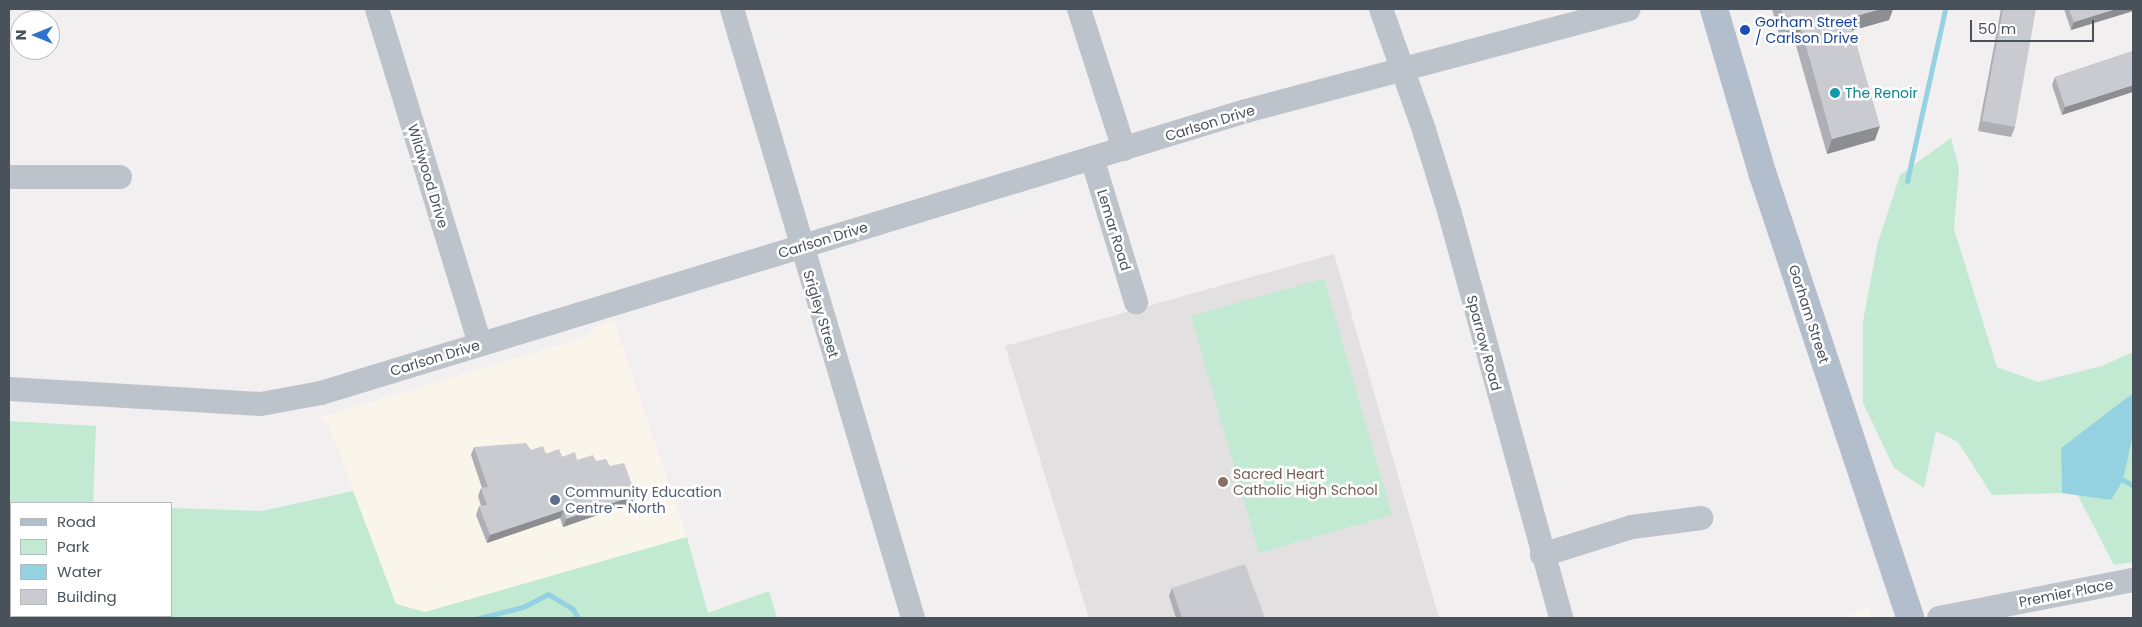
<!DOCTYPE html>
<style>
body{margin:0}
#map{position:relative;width:2142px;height:627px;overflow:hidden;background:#f1efef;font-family:Poppins,sans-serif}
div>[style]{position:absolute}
.commercial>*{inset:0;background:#faf5ea}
.education>*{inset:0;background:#e2e0e0}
.green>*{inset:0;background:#c2ead2}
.water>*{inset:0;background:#94d2e2}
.stream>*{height:5px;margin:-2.5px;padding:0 2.5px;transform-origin:2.5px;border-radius:2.5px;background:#94d2e2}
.minor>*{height:24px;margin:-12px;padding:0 12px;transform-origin:12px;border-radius:12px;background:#bcc3ca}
.major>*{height:28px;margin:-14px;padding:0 14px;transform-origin:14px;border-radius:14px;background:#b2becb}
.wall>*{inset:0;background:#adafb4}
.shaded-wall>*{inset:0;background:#8d8e92}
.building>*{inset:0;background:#c9cbd1}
.dots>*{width:14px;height:14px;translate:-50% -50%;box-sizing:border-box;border:2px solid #fff;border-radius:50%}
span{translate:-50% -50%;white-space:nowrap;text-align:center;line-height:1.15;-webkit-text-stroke:5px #fff;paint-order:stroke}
.transit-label{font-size:14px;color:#164399}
.left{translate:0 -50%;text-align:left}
.culture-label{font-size:14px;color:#0d838f}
.street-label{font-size:14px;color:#49525a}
.education-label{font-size:14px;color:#785e54}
.service-label{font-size:14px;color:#4e5e75}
.frame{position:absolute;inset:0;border:10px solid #49525a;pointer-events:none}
.legend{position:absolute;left:10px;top:502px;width:162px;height:115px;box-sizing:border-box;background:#fff;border:1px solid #b6babd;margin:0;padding:6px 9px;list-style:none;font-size:15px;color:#49525a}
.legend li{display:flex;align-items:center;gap:10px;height:25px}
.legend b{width:25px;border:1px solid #b6babd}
.north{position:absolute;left:10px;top:10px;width:50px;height:50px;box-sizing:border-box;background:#fff;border:1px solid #b6babd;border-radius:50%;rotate:270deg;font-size:14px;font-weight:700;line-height:20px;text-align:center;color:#49525a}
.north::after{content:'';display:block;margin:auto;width:18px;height:22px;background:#2d73cd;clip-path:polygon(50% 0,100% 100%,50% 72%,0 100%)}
.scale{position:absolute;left:1970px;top:20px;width:124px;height:22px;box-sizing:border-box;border:2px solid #49525a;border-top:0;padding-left:6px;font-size:15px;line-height:18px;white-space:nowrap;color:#49525a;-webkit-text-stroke:4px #fff;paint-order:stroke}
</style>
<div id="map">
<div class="commercial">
<div style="clip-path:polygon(614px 320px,687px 537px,425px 612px,396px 604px,329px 425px,318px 418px,586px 337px,598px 325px)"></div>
<div style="clip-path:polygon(1868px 608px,1872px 618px,1840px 618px,1862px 610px)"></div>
</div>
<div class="education">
<div style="clip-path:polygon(1334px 254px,1439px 618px,1089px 618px,1005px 346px)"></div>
</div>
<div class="green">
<div style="clip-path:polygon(1951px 138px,1959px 168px,1954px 229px,1997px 367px,2038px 382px,2102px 366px,2133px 352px,2133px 393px,2061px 448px,2062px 493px,1992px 495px,1958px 442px,1936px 431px,1924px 488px,1894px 468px,1863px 403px,1863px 321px,1878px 242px,1900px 175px)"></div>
<div style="clip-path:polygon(1324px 278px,1392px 515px,1259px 553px,1191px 316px)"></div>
<div style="clip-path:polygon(9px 421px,96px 426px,93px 503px,11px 503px,11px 616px,171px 616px,171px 508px,262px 511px,353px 491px,396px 604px,425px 612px,687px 537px,708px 613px,769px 591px,777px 618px,9px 618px)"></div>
<div style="clip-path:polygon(2133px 434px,2133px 562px,2114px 565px,2077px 494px,2111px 500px)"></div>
</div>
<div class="water">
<div style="clip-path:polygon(2133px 393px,2133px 434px,2123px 480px,2111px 500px,2062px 493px,2061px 448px)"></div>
</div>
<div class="stream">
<div style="left:1907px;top:181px;width:176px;rotate:-77.5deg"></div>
<div style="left:2123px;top:480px;width:11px;rotate:27deg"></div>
<div style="left:479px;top:618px;width:45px;rotate:-14deg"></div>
<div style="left:523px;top:607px;width:28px;rotate:-27deg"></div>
<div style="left:548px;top:594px;width:29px;rotate:31deg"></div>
<div style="left:573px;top:609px;width:10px;rotate:61deg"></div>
</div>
<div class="minor">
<div style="left:377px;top:9px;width:350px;rotate:72.9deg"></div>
<div style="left:732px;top:9px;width:635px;rotate:73.45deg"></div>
<div style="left:1079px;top:9px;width:147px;rotate:72.2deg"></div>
<div style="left:1381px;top:9px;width:128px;rotate:70.4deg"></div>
<div style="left:1424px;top:130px;width:88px;rotate:72.8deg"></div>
<div style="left:1450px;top:214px;width:419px;rotate:74.6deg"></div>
<div style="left:1092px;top:158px;width:151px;rotate:73deg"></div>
<div style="left:9px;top:177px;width:111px"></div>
<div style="left:9px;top:389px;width:252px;rotate:3.4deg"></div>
<div style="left:261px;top:404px;width:61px;rotate:-10.4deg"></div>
<div style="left:321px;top:393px;width:967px;rotate:-16.95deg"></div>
<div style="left:1246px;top:111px;width:396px;rotate:-14.9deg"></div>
<div style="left:1542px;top:555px;width:94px;rotate:-17.3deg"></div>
<div style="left:1632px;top:527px;width:70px;rotate:-7.4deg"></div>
<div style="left:1939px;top:618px;width:198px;rotate:-11.1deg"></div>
</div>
<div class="major">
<div style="left:1714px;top:9px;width:173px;rotate:73.6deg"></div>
<div style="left:1763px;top:175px;width:467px;rotate:71.6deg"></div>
</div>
<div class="wall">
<div style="clip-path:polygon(1772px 9px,1893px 9px,1889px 20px,1853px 30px,1875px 140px,1827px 154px,1795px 42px,1782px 46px)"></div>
<div style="clip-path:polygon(2001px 9px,2003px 9px,2015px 127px,2011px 137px,1978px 131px)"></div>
<div style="clip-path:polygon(2064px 9px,2133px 9px,2133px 11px,2071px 30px)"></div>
<div style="clip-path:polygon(2133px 51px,2062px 115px,2052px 85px,2055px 77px)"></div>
<div style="clip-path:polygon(474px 447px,531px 450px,577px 460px,596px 461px,610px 466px,632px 503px,563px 527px,560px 518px,487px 543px,476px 515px,479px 506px,481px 506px,478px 496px,481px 488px,482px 488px,471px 455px)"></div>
<div style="clip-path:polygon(1172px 588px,1265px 618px,1176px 618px,1169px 596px)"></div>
</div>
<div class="shaded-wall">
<div style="clip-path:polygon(1881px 9px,1893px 9px,1889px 20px,1844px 33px,1849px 18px)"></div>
<div style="clip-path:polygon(2116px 9px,2133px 9px,2133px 11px,2071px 30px,2074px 22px)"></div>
<div style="clip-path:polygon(1801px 28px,1795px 42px,1782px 46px,1787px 31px)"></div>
<div style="clip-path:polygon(2133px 85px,2133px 92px,2062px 115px,2065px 107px)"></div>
<div style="clip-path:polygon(1880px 126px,1875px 140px,1827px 154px,1832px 139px)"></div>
<div style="clip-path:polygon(636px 495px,632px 503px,563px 527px,566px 519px)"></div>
<div style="clip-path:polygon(564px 510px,560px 518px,487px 543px,490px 535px)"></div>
</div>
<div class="building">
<div style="clip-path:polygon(1781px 9px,1881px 9px,1849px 18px,1880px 126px,1832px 139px,1801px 28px,1787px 31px)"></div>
<div style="clip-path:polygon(2003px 9px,2036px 9px,2015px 127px,1982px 121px)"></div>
<div style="clip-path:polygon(2069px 9px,2116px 9px,2074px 22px)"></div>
<div style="clip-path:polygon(2133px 51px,2133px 85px,2065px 107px,2055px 77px)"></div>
<div style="clip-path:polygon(526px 443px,531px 450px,543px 446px,546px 454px,559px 449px,562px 457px,575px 452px,577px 460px,593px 455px,596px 461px,606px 459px,610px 466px,624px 463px,636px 495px,566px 519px,564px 510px,490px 535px,479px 506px,487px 505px,481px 488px,488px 487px,474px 447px)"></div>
<div style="clip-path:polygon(1245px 564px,1265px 618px,1182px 618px,1172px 588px)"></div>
</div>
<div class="dots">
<div style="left:1745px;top:30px;background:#1a4fb4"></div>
<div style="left:1835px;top:93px;background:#0f9aa8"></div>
<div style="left:1223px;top:482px;background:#8d6e63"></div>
<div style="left:555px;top:500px;background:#5c6f8a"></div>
</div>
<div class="transit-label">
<span class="left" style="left:1755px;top:30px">Gorham Street<br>/ Carlson Drive</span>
</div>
<div class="culture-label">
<span class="left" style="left:1845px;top:93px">The Renoir</span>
</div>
<div class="street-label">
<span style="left:1210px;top:123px;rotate:-17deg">Carlson Drive</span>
<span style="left:428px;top:176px;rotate:73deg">Wildwood Drive</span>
<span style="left:1114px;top:230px;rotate:73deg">Lemar Road</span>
<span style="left:823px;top:240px;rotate:-17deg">Carlson Drive</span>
<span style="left:821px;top:314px;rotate:73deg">Srigley Street</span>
<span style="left:1809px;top:314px;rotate:72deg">Gorham Street</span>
<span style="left:1484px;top:343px;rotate:75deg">Sparrow Road</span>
<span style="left:435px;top:358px;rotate:-17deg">Carlson Drive</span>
<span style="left:2066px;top:593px;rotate:-11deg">Premier Place</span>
</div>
<div class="education-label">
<span class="left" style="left:1233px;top:482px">Sacred Heart<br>Catholic High School</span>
</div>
<div class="service-label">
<span class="left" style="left:565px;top:500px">Community Education<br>Centre - North</span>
</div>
<div class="frame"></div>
<ul class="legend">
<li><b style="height:6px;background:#b2becb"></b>Road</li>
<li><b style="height:14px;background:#c2ead2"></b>Park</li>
<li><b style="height:14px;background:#94d2e2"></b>Water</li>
<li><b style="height:14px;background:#c9cbd1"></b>Building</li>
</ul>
<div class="north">N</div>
<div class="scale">50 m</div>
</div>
